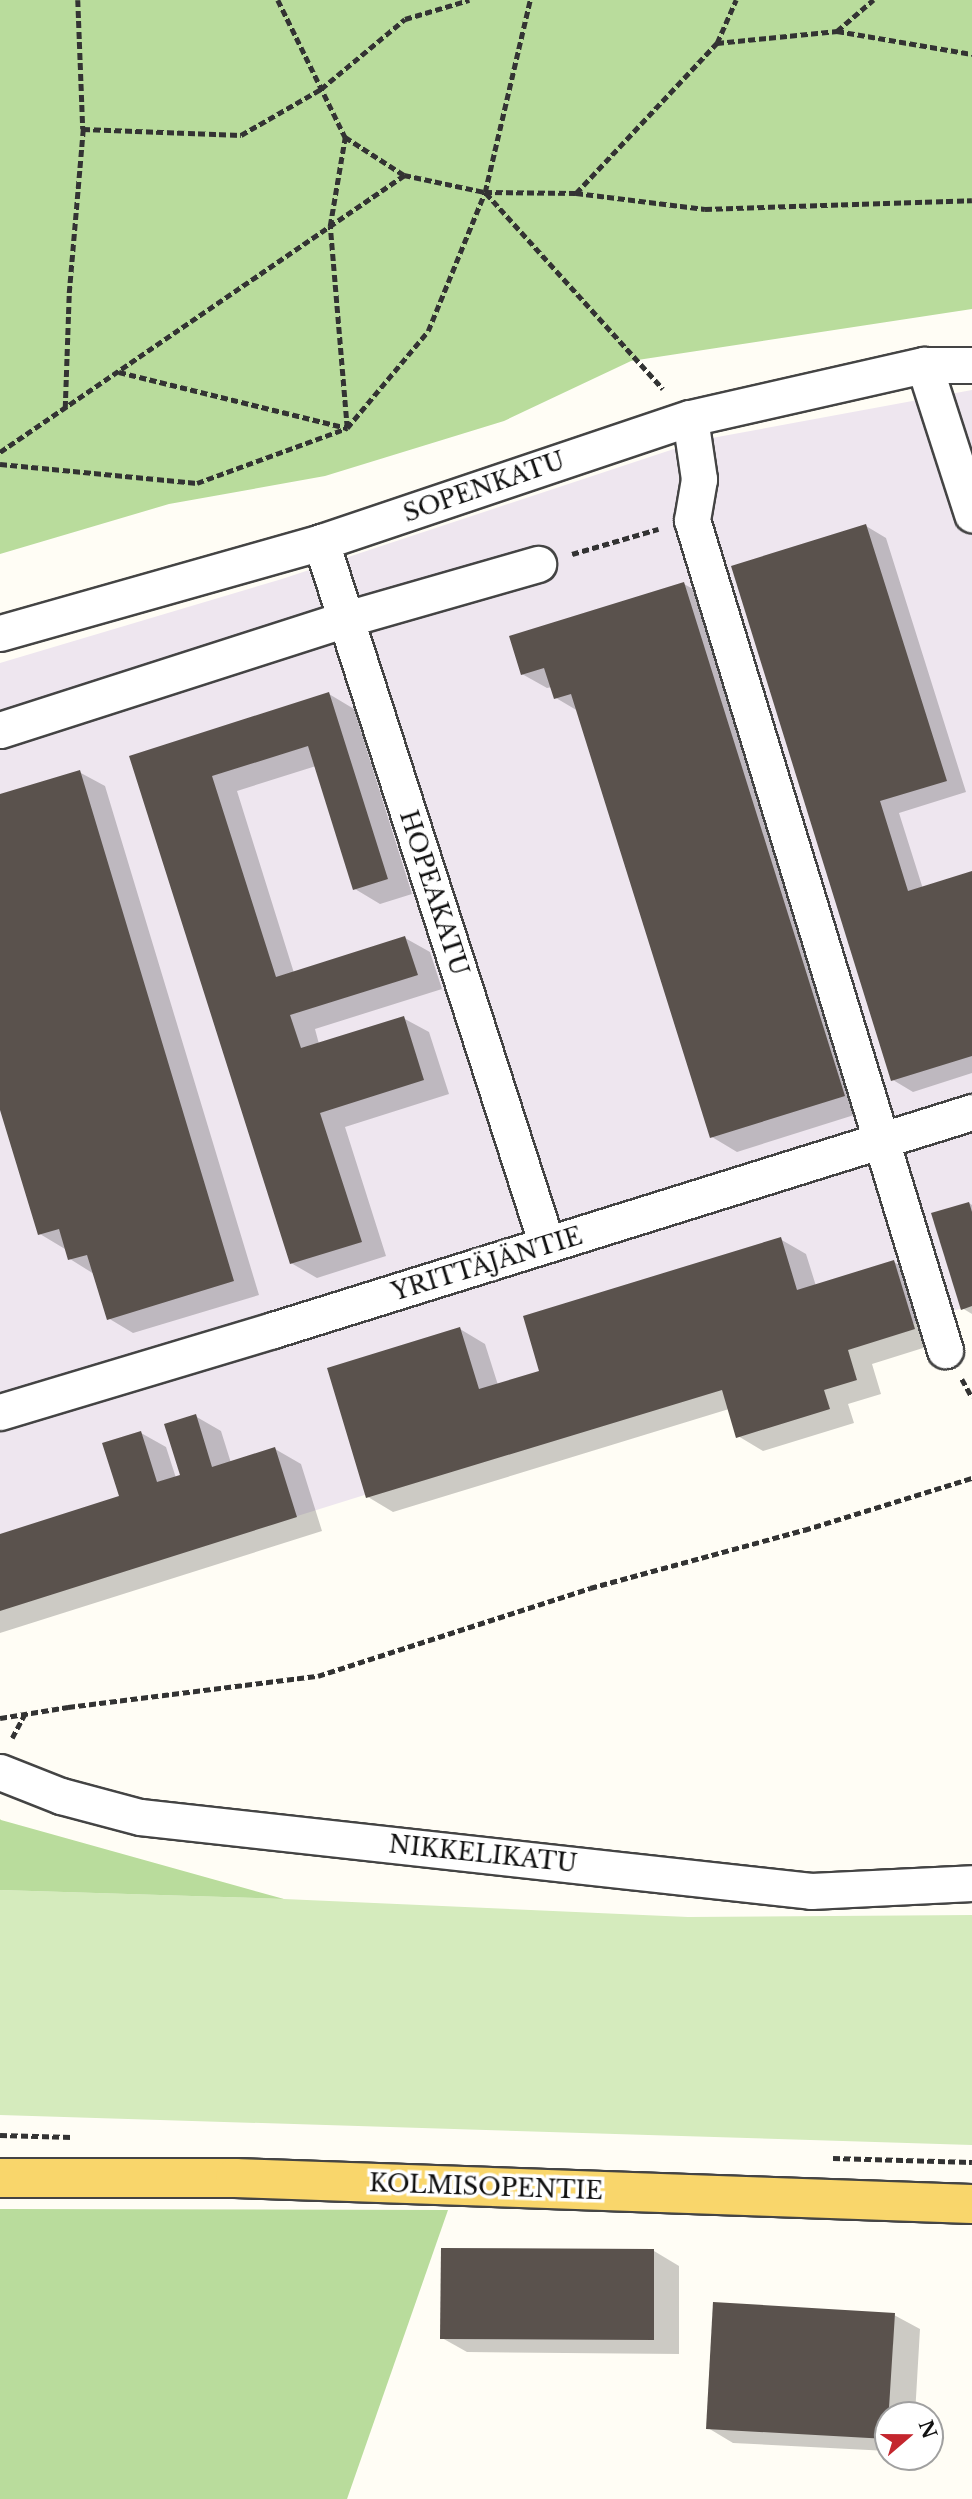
<!DOCTYPE html>
<meta charset="utf-8">
<style>
body{margin:0}
#map{position:relative;width:972px;height:2499px;overflow:hidden;background:#fffdf5;font-family:"Libre Baskerville",serif}
div>[style]{position:absolute}
.industrial>*{inset:0;background:#eee6ef}
.green>*{inset:0;background:#d5ebbd}
.forest>*{inset:0;background:#b9dc9c}
.shadow>*{inset:0;background:#0003}
.building>*{inset:0;background:#5a524d}
.path>*{height:4.5px;margin-top:-2.25px;transform-origin:0;background:repeating-linear-gradient(90deg,#333 0 7px,transparent 0 10.5px)}
.roads{filter:drop-shadow(2px 0 #444) drop-shadow(-2px 0 #444) drop-shadow(0 2px #444) drop-shadow(0 -2px #444)}
.minor>*{height:35px;margin:-17.5px;padding:0 17.5px;transform-origin:17.5px;border-radius:17.5px;background:#fff}
.major>*{height:38px;margin:-19px;padding:0 19px;transform-origin:19px;border-radius:19px;background:#f9d66b}
span{translate:-50% -50%;white-space:nowrap;text-align:center;line-height:1.15;-webkit-text-stroke:7px #fff;paint-order:stroke}
.street-label{font-size:24px;color:#111}
.north{position:absolute;left:874px;top:2401px;width:70px;height:70px;box-sizing:border-box;background:#fff;border:2px solid #a0a0a0;border-radius:50%;rotate:70deg;font-size:19px;font-weight:700;line-height:28px;text-align:center;color:#111}
.north::after{content:'';display:block;margin:auto;width:24px;height:32px;background:#c4262e;clip-path:polygon(50% 0,100% 100%,50% 72%,0 100%)}
</style>
<div id="map">
<div class="industrial">
<div style="clip-path:polygon(972px 390px,972px 1305px,0 1609px,0 663px,282px 579px,701px 440px)"></div>
</div>
<div class="green">
<div style="clip-path:polygon(0 1890px,284px 1899px,688px 1917px,972px 1915px,972px 2145px,0 2115px)"></div>
</div>
<div class="forest">
<div style="clip-path:polygon(0 0,972px 0,972px 309px,631px 361px,504px 421px,325px 476px,169px 504px,0 554px)"></div>
<div style="clip-path:polygon(0 1819px,1px 1820px,284px 1899px,0 1890px)"></div>
<div style="clip-path:polygon(0 2209px,448px 2210px,347px 2499px,0 2499px)"></div>
</div>
<div class="shadow">
<div style="clip-path:polygon(866px 526px,886px 538px,966px 792px,899px 813px,923px 889px,972px 873px,972px 1073px,913px 1092px,893px 1080px)"></div>
<div style="clip-path:polygon(684px 584px,709px 598px,870px 1110px,737px 1152px,712px 1137px,578px 711px,556px 698px,552px 687px,547px 688px,522px 674px)"></div>
<div style="clip-path:polygon(329px 694px,354px 709px,412px 894px,380px 904px,355px 889px,316px 766px,237px 791px,294px 973px,405px 938px,430px 952px,442px 989px,315px 1029px,319px 1044px,403px 1018px,429px 1032px,449px 1094px,345px 1127px,386px 1256px,317px 1278px,291px 1263px,131px 757px)"></div>
<div style="clip-path:polygon(79px 772px,105px 786px,259px 1295px,133px 1333px,108px 1318px,94px 1274px,70px 1259px,65px 1249px,40px 1234px,0 1104px,0 796px)"></div>
<div style="clip-path:polygon(969px 1203px,972px 1205px,972px 1314px,962px 1308px)"></div>
<div style="clip-path:polygon(780px 1239px,806px 1254px,816px 1286px,894px 1262px,919px 1277px,939px 1343px,872px 1364px,881px 1394px,848px 1404px,854px 1423px,763px 1451px,738px 1436px,729px 1409px,393px 1512px,368px 1497px,460px 1329px,485px 1344px,498px 1385px,542px 1372px)"></div>
<div style="clip-path:polygon(195px 1416px,221px 1431px,231px 1463px,275px 1449px,301px 1464px,322px 1531px,0 1633px,0 1535px,121px 1497px,141px 1433px,166px 1447px,176px 1478px,182px 1476px)"></div>
<div style="clip-path:polygon(654px 2251px,679px 2266px,679px 2354px,467px 2352px,442px 2338px)"></div>
<div style="clip-path:polygon(894px 2315px,920px 2329px,915px 2415px,888px 2415px,888px 2451px,733px 2443px,708px 2428px)"></div>
</div>
<div class="building">
<div style="clip-path:polygon(866px 524px,947px 781px,880px 801px,908px 891px,972px 871px,972px 1056px,891px 1081px,731px 566px)"></div>
<div style="clip-path:polygon(684px 582px,845px 1096px,710px 1138px,571px 694px,554px 699px,544px 668px,521px 675px,509px 636px)"></div>
<div style="clip-path:polygon(329px 692px,388px 879px,353px 890px,308px 746px,212px 776px,276px 977px,405px 936px,418px 975px,290px 1015px,301px 1048px,404px 1016px,424px 1080px,320px 1113px,362px 1242px,290px 1264px,129px 756px)"></div>
<div style="clip-path:polygon(80px 770px,234px 1281px,107px 1320px,87px 1255px,68px 1260px,59px 1229px,38px 1235px,0 1110px,0 794px)"></div>
<div style="clip-path:polygon(969px 1202px,972px 1212px,972px 1306px,961px 1310px,931px 1213px)"></div>
<div style="clip-path:polygon(781px 1237px,797px 1290px,894px 1260px,915px 1329px,848px 1350px,857px 1380px,824px 1390px,830px 1409px,736px 1438px,722px 1390px,366px 1498px,327px 1368px,460px 1327px,479px 1389px,539px 1371px,523px 1316px)"></div>
<div style="clip-path:polygon(196px 1414px,212px 1467px,275px 1447px,297px 1517px,0 1611px,0 1534px,119px 1496px,102px 1443px,141px 1431px,157px 1482px,180px 1475px,164px 1424px)"></div>
<div style="clip-path:polygon(441px 2248px,654px 2249px,654px 2340px,440px 2339px)"></div>
<div style="clip-path:polygon(713px 2302px,895px 2313px,887px 2439px,706px 2429px)"></div>
</div>
<div class="path">
<div style="left:78px;top:0;width:129px;rotate:87.8deg"></div>
<div style="left:278px;top:0;width:153px;rotate:63.9deg"></div>
<div style="left:345px;top:137px;width:70px;rotate:32.8deg"></div>
<div style="left:837px;top:31px;width:48px;rotate:-40.7deg"></div>
<div style="left:717px;top:43px;width:47px;rotate:-66.2deg"></div>
<div style="left:486px;top:193px;width:264px;rotate:47.9deg"></div>
<div style="left:576px;top:193px;width:130px;rotate:7.1deg"></div>
<div style="left:705px;top:209px;width:267px;rotate:-1.9deg"></div>
<div style="left:119px;top:372px;width:235px;rotate:13.8deg"></div>
<div style="left:347px;top:428px;width:126px;rotate:-50.1deg"></div>
<div style="left:428px;top:331px;width:150px;rotate:-67.7deg"></div>
<div style="left:485px;top:192px;width:197px;rotate:-76.8deg"></div>
<div style="left:65px;top:408px;width:115px;rotate:-88deg"></div>
<div style="left:69px;top:293px;width:165px;rotate:-85.1deg"></div>
<div style="left:83px;top:129px;width:158px;rotate:2.2deg"></div>
<div style="left:241px;top:135px;width:92px;rotate:-29.9deg"></div>
<div style="left:321px;top:89px;width:109px;rotate:-39.8deg"></div>
<div style="left:405px;top:19px;width:67px;rotate:-16.5deg"></div>
<div style="left:0;top:452px;width:490px;rotate:-34.4deg"></div>
<div style="left:404px;top:175px;width:83px;rotate:11.9deg"></div>
<div style="left:485px;top:192px;width:91px;rotate:0.6deg"></div>
<div style="left:576px;top:193px;width:206px;rotate:-46.8deg"></div>
<div style="left:717px;top:43px;width:121px;rotate:-5.7deg"></div>
<div style="left:837px;top:31px;width:137px;rotate:9.7deg"></div>
<div style="left:0;top:464px;width:198px;rotate:5.5deg"></div>
<div style="left:197px;top:483px;width:160px;rotate:-20.1deg"></div>
<div style="left:347px;top:428px;width:203px;rotate:-94.8deg"></div>
<div style="left:330px;top:226px;width:90px;rotate:-80.4deg"></div>
<div style="left:572px;top:554px;width:90px;rotate:-16.2deg"></div>
<div style="left:962px;top:1379px;width:21px;rotate:61deg"></div>
<div style="left:0;top:1718px;width:69px;rotate:-9.2deg"></div>
<div style="left:68px;top:1707px;width:252px;rotate:-7.1deg"></div>
<div style="left:318px;top:1676px;width:286px;rotate:-17.9deg"></div>
<div style="left:590px;top:1588px;width:222px;rotate:-15.2deg"></div>
<div style="left:804px;top:1530px;width:176px;rotate:-17.2deg"></div>
<div style="left:12px;top:1738px;width:26px;rotate:-62deg"></div>
<div style="left:0;top:2135px;width:72px;rotate:1.6deg"></div>
<div style="left:833px;top:2158px;width:139px;rotate:1.6deg"></div>
</div>
<div class="roads">
<div class="minor">
<div style="left:924px;top:365px;width:157px;rotate:72.1deg"></div>
<div style="left:690px;top:418px;width:62px;rotate:81.6deg"></div>
<div style="left:699px;top:479px;width:42px;rotate:99.7deg"></div>
<div style="left:692px;top:520px;width:868px;rotate:73.05deg"></div>
<div style="left:321px;top:542px;width:738px;rotate:72.18deg"></div>
<div style="left:0;top:633px;width:334px;rotate:-15.8deg"></div>
<div style="left:321px;top:542px;width:389px;rotate:-18.6deg"></div>
<div style="left:690px;top:418px;width:240px;rotate:-12.8deg"></div>
<div style="left:924px;top:365px;width:48px"></div>
<div style="left:0;top:730px;width:363px;rotate:-17.8deg"></div>
<div style="left:346px;top:619px;width:200px;rotate:-16deg"></div>
<div style="left:0;top:1412px;width:285px;rotate:-16.7deg"></div>
<div style="left:273px;top:1330px;width:732px;rotate:-17.32deg"></div>
<div style="left:0;top:1772px;width:66px;rotate:21.5deg"></div>
<div style="left:61px;top:1796px;width:82px;rotate:14.9deg"></div>
<div style="left:140px;top:1817px;width:675px;rotate:6.29deg"></div>
<div style="left:811px;top:1891px;width:161px;rotate:-2.8deg"></div>
</div>
<div class="major">
<div style="left:0;top:2178px;width:235px"></div>
<div style="left:235px;top:2178px;width:737px;rotate:2.02deg"></div>
</div>
</div>
<div class="street-label">
<span style="left:484px;top:487px;rotate:-19deg">SOPENKATU</span>
<span style="left:434px;top:893px;rotate:72deg">HOPEAKATU</span>
<span style="left:487px;top:1264px;rotate:-17deg">YRITTÄJÄNTIE</span>
<span style="left:483px;top:1854px;rotate:6deg">NIKKELIKATU</span>
<span style="left:486px;top:2187px;rotate:2deg">KOLMISOPENTIE</span>
</div>
<div class="north">N</div>
</div>
